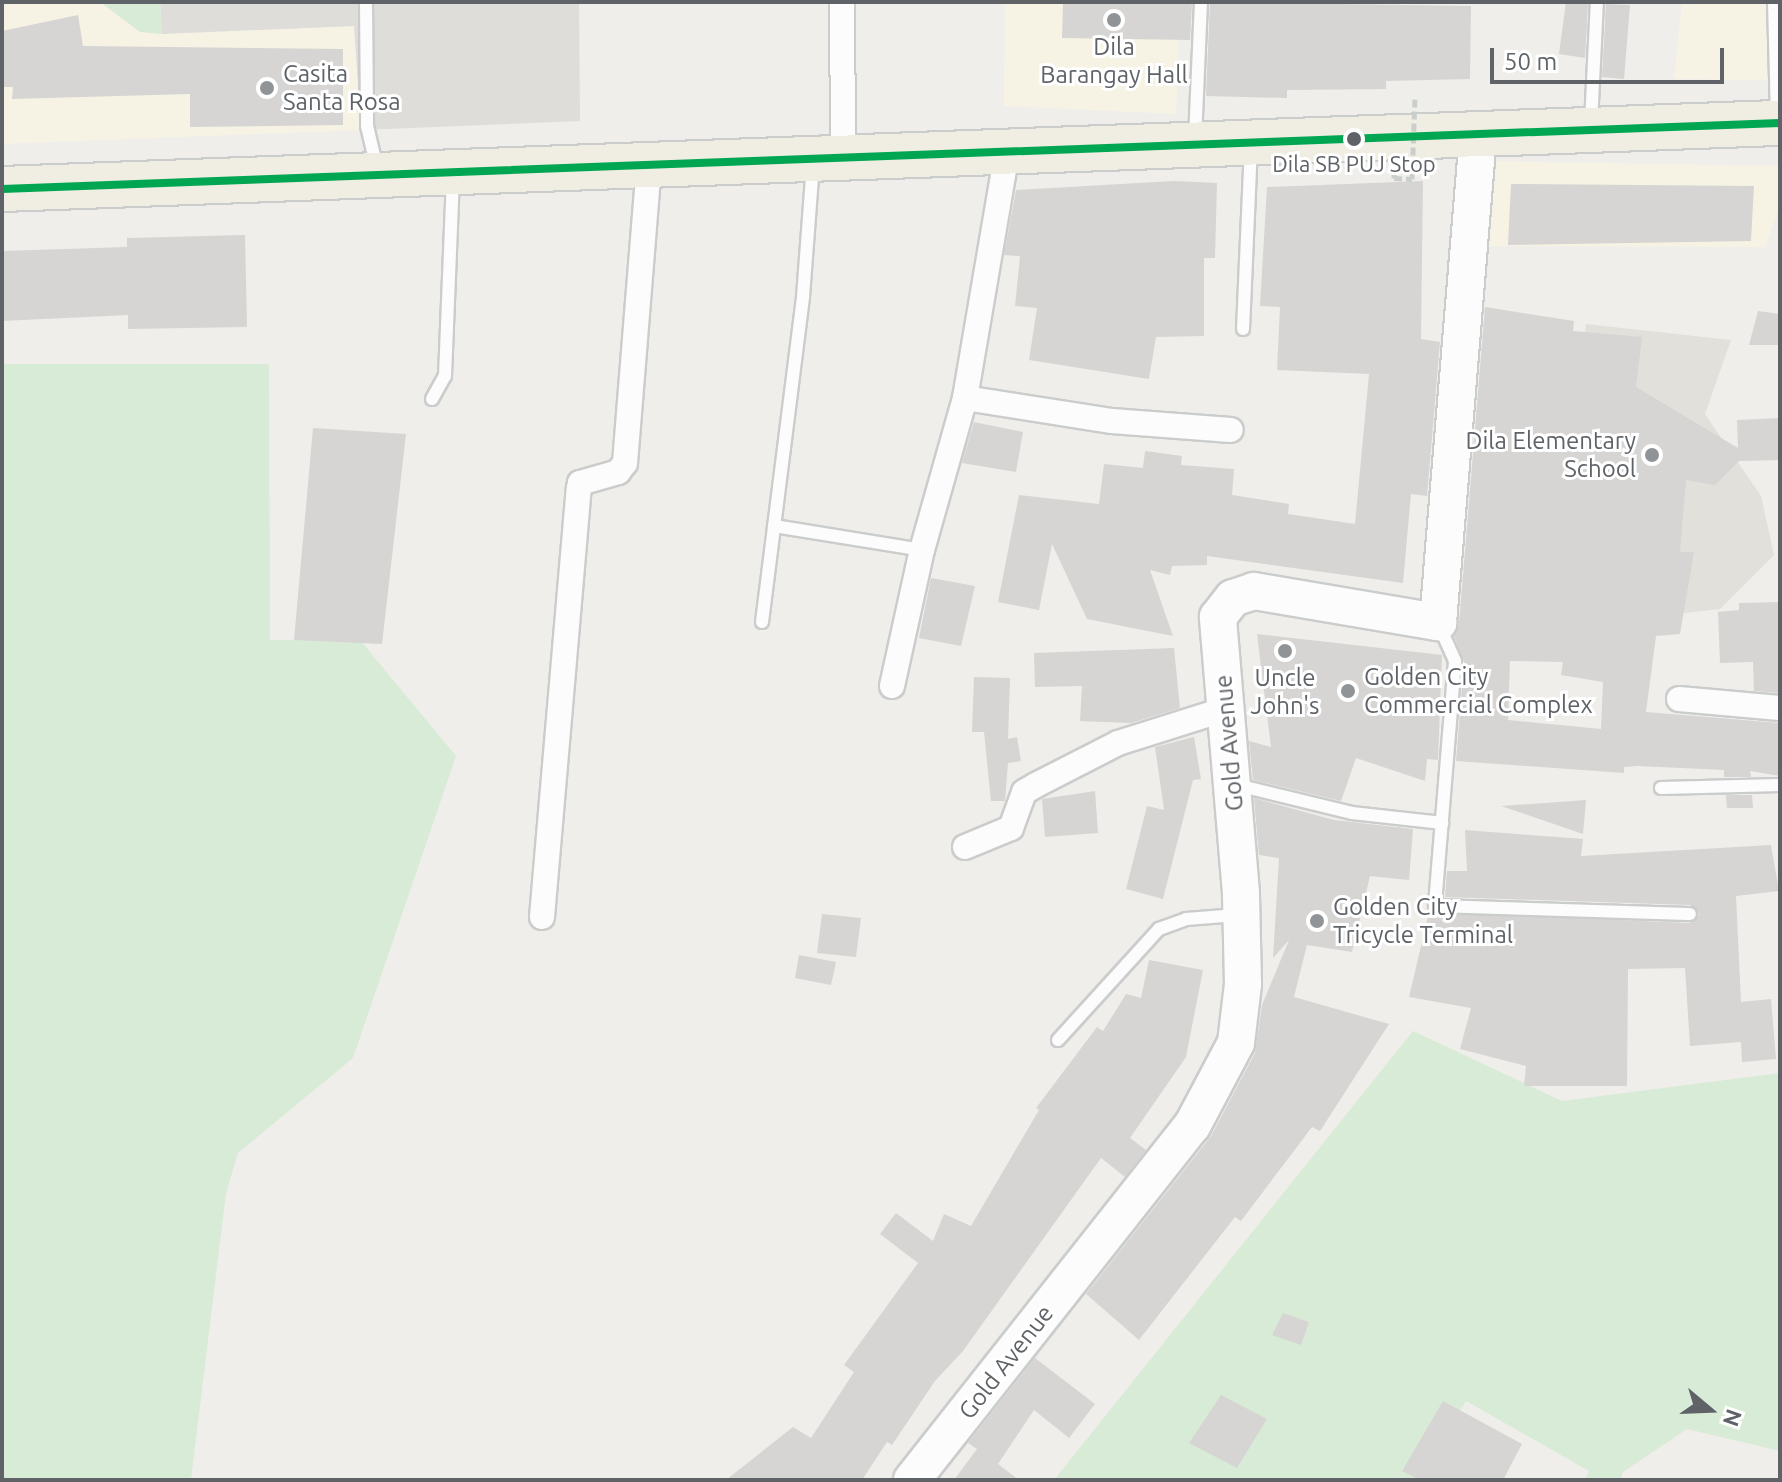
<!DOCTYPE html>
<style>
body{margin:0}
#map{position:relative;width:1782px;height:1482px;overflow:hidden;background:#efeeea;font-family:Ubuntu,sans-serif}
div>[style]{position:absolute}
.commercial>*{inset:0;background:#f7f3e4}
.industrial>*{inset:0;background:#dfddda}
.education>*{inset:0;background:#e2e0da}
.green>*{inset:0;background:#d8ebd6}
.building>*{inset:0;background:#d6d5d3}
.path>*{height:5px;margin-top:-2.5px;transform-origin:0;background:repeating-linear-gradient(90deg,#cacfcc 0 8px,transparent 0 12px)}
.roads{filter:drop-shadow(2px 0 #cbcccc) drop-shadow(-2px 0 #cbcccc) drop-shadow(0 2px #cbcccc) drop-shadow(0 -2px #cbcccc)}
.lane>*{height:12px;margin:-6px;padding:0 6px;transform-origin:6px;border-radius:6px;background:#fdfcfc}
.street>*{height:24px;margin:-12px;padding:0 12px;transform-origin:12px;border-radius:12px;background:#fdfcfc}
.secondary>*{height:36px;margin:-18px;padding:0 18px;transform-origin:18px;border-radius:18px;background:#fdfcfc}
.highway>*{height:44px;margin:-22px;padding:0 22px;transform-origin:22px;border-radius:22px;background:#f0ede3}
.path-bridge>*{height:5px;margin-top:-2.5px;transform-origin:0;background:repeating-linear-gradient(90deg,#cacfcc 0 8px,transparent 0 12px)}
.bus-1>*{height:8px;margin:-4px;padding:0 4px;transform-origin:4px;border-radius:4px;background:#00a651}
.dots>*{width:22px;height:22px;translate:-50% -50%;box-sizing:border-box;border:4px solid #fff;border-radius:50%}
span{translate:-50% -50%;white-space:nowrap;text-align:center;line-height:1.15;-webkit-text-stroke:6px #fff;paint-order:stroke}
.bus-label{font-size:22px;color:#5f6368}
.poi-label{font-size:24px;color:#5f6368}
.left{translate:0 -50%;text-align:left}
.right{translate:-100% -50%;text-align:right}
.street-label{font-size:24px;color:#5f6368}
.frame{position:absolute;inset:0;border:4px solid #5f6368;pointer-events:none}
.north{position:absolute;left:1670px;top:1370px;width:80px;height:80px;-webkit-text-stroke:6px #fff;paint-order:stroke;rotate:109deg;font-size:22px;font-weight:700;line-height:32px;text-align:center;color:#5f6368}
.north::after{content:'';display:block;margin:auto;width:28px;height:36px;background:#5f6368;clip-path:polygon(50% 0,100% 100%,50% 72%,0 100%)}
.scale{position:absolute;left:1490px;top:48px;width:234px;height:36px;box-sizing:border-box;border:4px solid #5f6368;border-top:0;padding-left:10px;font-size:24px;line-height:28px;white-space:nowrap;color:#5f6368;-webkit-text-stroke:6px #fff;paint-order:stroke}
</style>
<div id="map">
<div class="commercial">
<div style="clip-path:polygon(2px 2px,100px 2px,140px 32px,161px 34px,355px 26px,361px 130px,2px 144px)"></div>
<div style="clip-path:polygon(1005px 2px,1180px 2px,1176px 114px,1004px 106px)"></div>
<div style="clip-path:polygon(1682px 2px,1780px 2px,1780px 80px,1674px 79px)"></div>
<div style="clip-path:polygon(1485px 161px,1780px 166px,1780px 205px,1765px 247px,1478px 246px)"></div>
</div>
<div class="industrial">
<div style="clip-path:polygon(160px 2px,579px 2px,580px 121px,361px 130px,354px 26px,162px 34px)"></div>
</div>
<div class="education">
<div style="clip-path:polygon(1586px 324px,1731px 340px,1705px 414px,1761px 496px,1774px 555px,1720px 609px,1685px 613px,1552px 604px)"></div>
</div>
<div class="green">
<div style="clip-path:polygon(100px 2px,160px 2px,162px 34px,140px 32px)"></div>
<div style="clip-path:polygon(2px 364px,269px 364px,270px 640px,360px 640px,456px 756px,353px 1058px,238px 1153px,226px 1193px,191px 1480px,2px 1480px)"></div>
<div style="clip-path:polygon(1413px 1031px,1562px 1101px,1780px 1073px,1780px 1451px,1687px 1429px,1623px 1472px,1620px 1480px,1585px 1480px,1589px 1471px,1466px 1401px,1418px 1480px,1054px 1480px)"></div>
</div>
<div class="building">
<div style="clip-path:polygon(1063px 2px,1192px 2px,1190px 40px,1062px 38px)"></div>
<div style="clip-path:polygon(1210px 2px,1471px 6px,1470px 79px,1386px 81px,1386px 89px,1287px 90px,1287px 98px,1206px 96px)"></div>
<div style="clip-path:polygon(1566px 2px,1588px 3px,1585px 58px,1559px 54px)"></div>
<div style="clip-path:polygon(1606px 4px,1630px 5px,1624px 79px,1602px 77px)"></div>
<div style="clip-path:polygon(78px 15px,83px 46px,343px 49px,343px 125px,190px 127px,190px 94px,12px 99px,13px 87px,2px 87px,2px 31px)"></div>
<div style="clip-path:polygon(1174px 181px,1217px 183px,1215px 258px,1204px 258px,1204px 336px,1156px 337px,1149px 379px,1029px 360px,1037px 308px,1015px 306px,1020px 256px,1004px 255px,1016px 190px)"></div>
<div style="clip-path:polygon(1423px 181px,1421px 339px,1440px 342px,1427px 496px,1411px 494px,1403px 583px,1207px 556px,1207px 565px,1172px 566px,1170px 575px,1150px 570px,1173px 636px,1087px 619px,1052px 544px,1039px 610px,998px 602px,1019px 495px,1099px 504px,1104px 464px,1143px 468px,1145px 451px,1182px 456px,1181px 465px,1234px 469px,1232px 495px,1289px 504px,1288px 514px,1355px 524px,1369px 374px,1277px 370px,1280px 307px,1260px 306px,1267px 187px)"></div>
<div style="clip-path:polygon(1511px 184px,1754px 186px,1751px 241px,1508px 245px)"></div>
<div style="clip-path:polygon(245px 235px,247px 327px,128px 329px,128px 315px,2px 321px,2px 251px,127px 247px,127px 238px)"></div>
<div style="clip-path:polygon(evenodd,1485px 307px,1574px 321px,1573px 331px,1642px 337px,1636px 387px,1738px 448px,1737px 420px,1780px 418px,1780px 460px,1739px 461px,1715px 485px,1686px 480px,1680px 552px,1694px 552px,1680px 634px,1656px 636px,1646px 712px,1780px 723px,1780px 776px,1750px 771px,1751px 777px,1724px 777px,1724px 770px,1638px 766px,1624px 767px,1624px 773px,1456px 761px,1464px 662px,1454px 636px,1459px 624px,1485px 307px,1510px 661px,1563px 662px,1561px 675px,1603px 682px,1601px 729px,1508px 720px,1510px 661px)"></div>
<div style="clip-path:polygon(1758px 311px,1780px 314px,1780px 345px,1749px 345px)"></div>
<div style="clip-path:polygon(974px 422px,1023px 432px,1016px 472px,962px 463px)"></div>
<div style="clip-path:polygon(313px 428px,406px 434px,382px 644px,294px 640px)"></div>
<div style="clip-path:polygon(931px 578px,975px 586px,961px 646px,919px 638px)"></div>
<div style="clip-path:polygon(1780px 602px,1780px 693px,1754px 691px,1753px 662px,1720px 663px,1718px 612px,1739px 610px,1739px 603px)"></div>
<div style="clip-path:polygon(1257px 634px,1442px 655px,1438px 760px,1427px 759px,1425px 781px,1356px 758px,1341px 801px,1253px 780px,1249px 741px,1271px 747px)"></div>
<div style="clip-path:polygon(1174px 648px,1180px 708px,1131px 723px,1080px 721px,1082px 686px,1035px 687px,1034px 653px)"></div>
<div style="clip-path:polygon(974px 677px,1010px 678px,1008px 739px,1017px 737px,1021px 761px,1008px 763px,1005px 801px,991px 801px,984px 732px,972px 732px)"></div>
<div style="clip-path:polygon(1194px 737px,1201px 779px,1193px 780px,1163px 899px,1126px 889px,1147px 806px,1164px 810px,1155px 747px)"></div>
<div style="clip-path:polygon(1095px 791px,1098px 833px,1045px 837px,1042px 799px)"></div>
<div style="clip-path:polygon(1726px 795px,1752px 795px,1753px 808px,1727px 808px)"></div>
<div style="clip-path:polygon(1254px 798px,1334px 820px,1413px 829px,1409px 880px,1370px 876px,1352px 952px,1307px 945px,1294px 997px,1389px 1024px,1320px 1131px,1312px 1127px,1241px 1221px,1235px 1217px,1139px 1340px,1086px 1294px,1211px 1136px,1255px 1053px,1262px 1005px,1289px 940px,1273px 958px,1279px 858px,1259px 855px)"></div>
<div style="clip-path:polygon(1586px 800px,1583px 834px,1501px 806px)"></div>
<div style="clip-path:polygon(1465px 830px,1583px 839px,1581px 856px,1771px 845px,1779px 891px,1736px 896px,1741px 1002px,1771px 999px,1776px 1059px,1742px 1062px,1741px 1042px,1690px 1046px,1685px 968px,1628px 969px,1627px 1086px,1524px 1086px,1526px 1066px,1460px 1049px,1471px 1008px,1409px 997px,1429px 912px,1690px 923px,1699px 914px,1690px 905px,1445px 897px,1447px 871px,1467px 871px)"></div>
<div style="clip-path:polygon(822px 914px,861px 918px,856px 957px,817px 953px)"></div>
<div style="clip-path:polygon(799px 955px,836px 962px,831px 985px,795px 978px)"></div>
<div style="clip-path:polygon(1149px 960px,1203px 970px,1186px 1057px,1130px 1138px,1146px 1150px,1125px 1177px,1101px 1158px,963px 1351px,935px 1381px,892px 1445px,887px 1442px,862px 1480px,726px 1480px,793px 1427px,811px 1438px,854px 1372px,844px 1365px,918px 1263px,880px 1234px,896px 1213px,933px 1241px,944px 1214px,971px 1226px,1039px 1110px,1036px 1108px,1097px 1027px,1103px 1031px,1126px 994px,1141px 998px)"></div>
<div style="clip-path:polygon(1283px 1313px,1309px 1322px,1301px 1345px,1272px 1335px)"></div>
<div style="clip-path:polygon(1035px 1358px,1095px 1404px,1069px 1438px,1034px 1410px,998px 1464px,1019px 1480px,954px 1480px,977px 1449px,968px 1443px)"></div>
<div style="clip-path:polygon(1221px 1395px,1267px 1419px,1237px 1468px,1189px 1443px)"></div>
<div style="clip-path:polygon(1443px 1401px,1522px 1444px,1503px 1480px,1420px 1480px,1402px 1471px)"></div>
</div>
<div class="path">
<div style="left:1394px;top:173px;width:5px;rotate:90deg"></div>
<div style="left:1394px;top:178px;width:18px;rotate:3deg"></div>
</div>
<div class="roads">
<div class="lane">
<div style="left:366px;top:2px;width:124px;rotate:89.5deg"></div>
<div style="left:367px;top:126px;width:43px;rotate:76.6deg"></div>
<div style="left:1774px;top:2px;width:113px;rotate:88.5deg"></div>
<div style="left:1591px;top:123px;width:121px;rotate:-87.2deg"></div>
<div style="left:1195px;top:139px;width:137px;rotate:-87.5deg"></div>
<div style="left:1243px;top:329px;width:180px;rotate:-87.5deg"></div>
<div style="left:432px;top:399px;width:26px;rotate:-61deg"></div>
<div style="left:445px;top:376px;width:198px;rotate:-87.7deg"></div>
<div style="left:774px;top:526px;width:150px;rotate:9.2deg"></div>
<div style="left:762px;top:622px;width:328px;rotate:-82.8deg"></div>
<div style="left:803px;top:297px;width:133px;rotate:-85.7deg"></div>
<div style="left:1439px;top:625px;width:39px;rotate:66deg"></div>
<div style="left:1455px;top:661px;width:246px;rotate:94.7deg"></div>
<div style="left:1435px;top:906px;width:255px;rotate:1.8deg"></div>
<div style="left:1237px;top:785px;width:118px;rotate:13.7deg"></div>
<div style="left:1352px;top:813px;width:91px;rotate:6.3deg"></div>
<div style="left:1661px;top:788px;width:119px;rotate:-1.4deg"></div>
<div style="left:1058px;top:1040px;width:150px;rotate:-47.7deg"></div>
<div style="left:1159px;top:929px;width:29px;rotate:-20deg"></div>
<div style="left:1186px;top:919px;width:52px;rotate:-4.4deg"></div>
</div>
<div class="street">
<div style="left:842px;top:2px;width:157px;rotate:89.6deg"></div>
<div style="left:965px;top:398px;width:149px;rotate:8.9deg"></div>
<div style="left:1112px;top:421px;width:119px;rotate:4.3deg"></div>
<div style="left:892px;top:686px;width:139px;rotate:-77.6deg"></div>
<div style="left:922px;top:550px;width:158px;rotate:-74.2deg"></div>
<div style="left:965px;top:398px;width:251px;rotate:-80.3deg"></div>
<div style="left:1679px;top:699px;width:101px;rotate:5.1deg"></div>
<div style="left:965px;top:847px;width:50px;rotate:-22.4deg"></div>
<div style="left:1011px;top:828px;width:38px;rotate:-70deg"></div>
<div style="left:1024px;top:792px;width:14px;rotate:-30deg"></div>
<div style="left:1036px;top:785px;width:92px;rotate:-27.1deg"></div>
<div style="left:1118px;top:743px;width:113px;rotate:-17.5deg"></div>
<div style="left:542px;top:917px;width:430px;rotate:-85.1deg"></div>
<div style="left:579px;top:489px;width:6px;rotate:-81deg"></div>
<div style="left:580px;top:483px;width:40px;rotate:-16deg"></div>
<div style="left:618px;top:472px;width:11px;rotate:-52deg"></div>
<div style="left:625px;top:463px;width:298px;rotate:-85.4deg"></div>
</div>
<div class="secondary">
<div style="left:912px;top:1480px;width:451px;rotate:-51.7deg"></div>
<div style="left:1192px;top:1126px;width:94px;rotate:-62.1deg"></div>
<div style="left:1236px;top:1043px;width:59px;rotate:-83.2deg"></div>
<div style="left:1243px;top:984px;width:91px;rotate:-91.3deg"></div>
<div style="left:1241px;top:893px;width:277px;rotate:-94.8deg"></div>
<div style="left:1218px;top:617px;width:24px;rotate:-52deg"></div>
<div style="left:1233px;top:598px;width:22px;rotate:-18deg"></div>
<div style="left:1254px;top:591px;width:187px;rotate:9.6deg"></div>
<div style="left:1438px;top:622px;width:487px;rotate:-85.3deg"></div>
</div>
<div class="highway">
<div style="left:2px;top:189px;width:1779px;rotate:-2.13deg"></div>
</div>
</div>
<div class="path-bridge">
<div style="left:1412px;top:179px;width:80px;rotate:-87.9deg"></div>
</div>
<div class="bus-1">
<div style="left:2px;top:189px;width:1779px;rotate:-2.13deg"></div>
</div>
<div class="dots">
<div style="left:1114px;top:20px;background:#919496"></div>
<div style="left:267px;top:88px;background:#919496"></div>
<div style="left:1354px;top:139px;background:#5f6368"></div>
<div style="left:1652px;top:455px;background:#919496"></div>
<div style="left:1285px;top:651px;background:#919496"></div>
<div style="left:1348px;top:691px;background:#919496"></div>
<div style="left:1317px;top:921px;background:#919496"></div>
</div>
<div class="bus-label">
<span style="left:1354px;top:164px">Dila SB PUJ Stop</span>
</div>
<div class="poi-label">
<span style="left:1114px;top:61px">Dila<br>Barangay Hall</span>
<span class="left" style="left:283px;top:88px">Casita<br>Santa Rosa</span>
<span class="right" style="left:1636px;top:455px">Dila Elementary<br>School</span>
<span class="left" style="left:1364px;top:691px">Golden City<br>Commercial Complex</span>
<span style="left:1285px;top:692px">Uncle<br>John's</span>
<span class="left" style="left:1333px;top:921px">Golden City<br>Tricycle Terminal</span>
</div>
<div class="street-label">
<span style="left:1229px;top:743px;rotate:-95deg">Gold Avenue</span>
<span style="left:1006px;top:1362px;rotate:-52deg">Gold Avenue</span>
</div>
<div class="frame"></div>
<div class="north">N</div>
<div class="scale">50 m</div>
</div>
